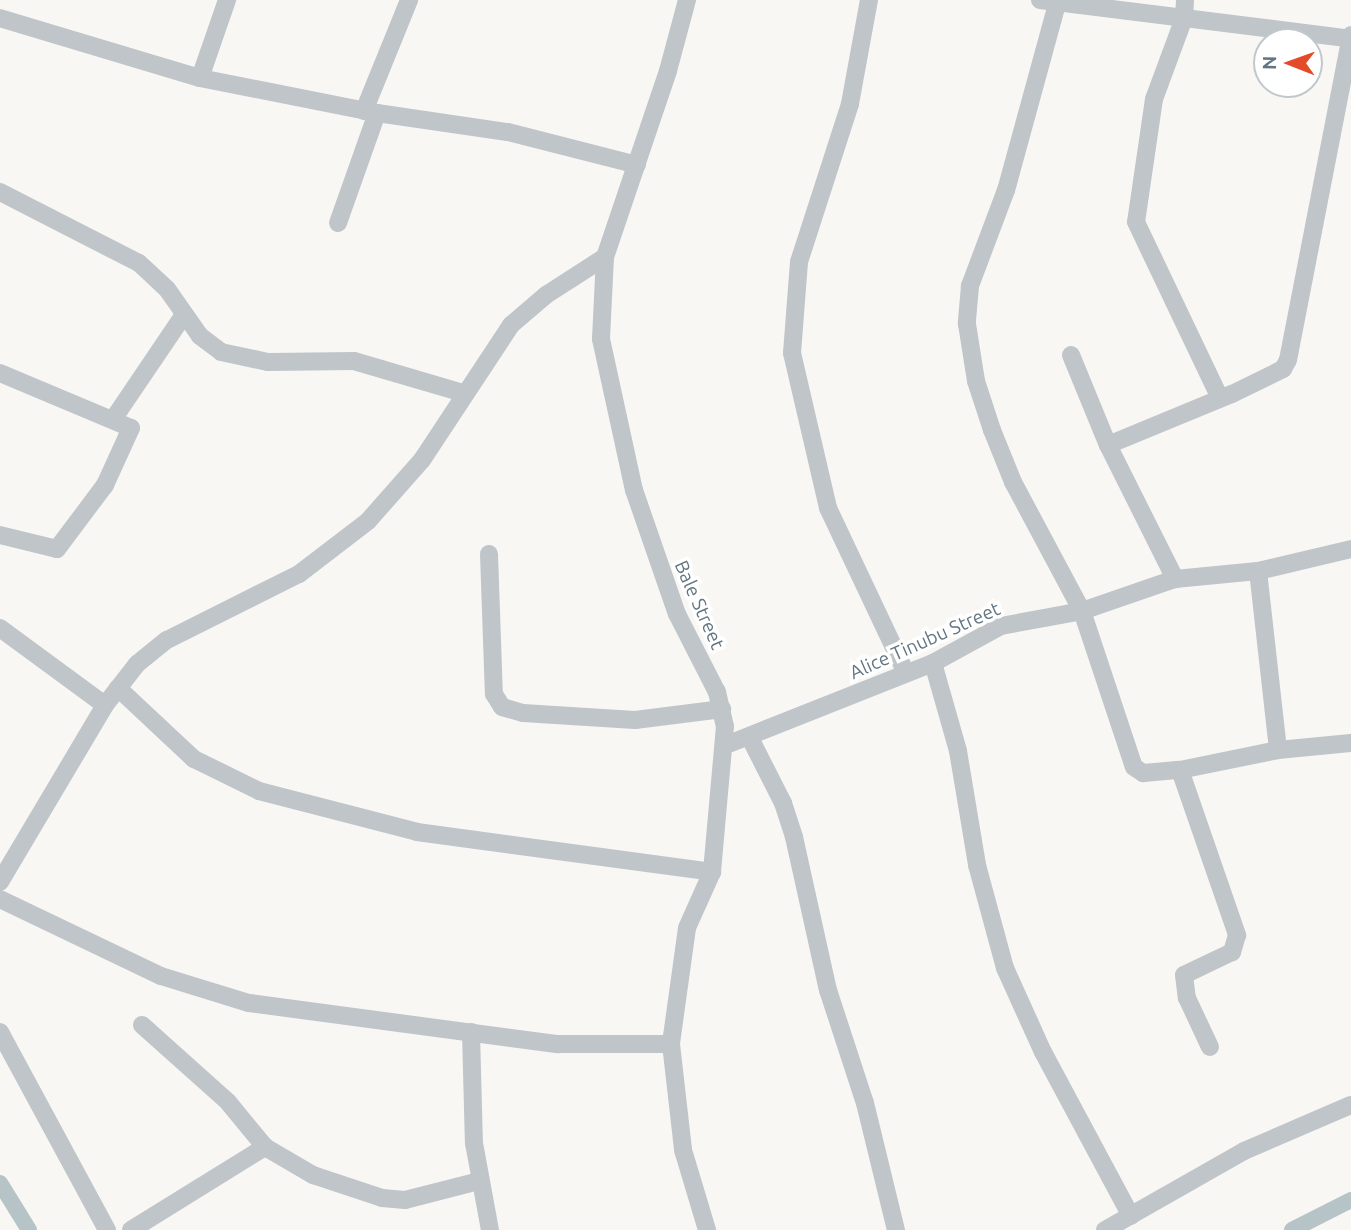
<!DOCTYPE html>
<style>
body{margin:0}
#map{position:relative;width:1351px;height:1230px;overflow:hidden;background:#f8f7f4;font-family:Ubuntu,sans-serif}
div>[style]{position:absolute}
.canal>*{height:16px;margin:-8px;padding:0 8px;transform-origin:8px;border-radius:8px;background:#b6c4c7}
.minor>*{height:18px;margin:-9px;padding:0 9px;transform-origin:9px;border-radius:9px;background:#c0c5c9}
span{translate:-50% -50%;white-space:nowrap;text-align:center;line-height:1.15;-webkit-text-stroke:7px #fff;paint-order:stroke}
.street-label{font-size:19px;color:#627580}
.north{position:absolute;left:1253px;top:28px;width:70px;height:70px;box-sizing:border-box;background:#fff;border:2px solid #c0c8cc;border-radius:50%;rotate:271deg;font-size:19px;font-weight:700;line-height:28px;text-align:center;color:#627580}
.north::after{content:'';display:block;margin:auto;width:24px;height:32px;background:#e44928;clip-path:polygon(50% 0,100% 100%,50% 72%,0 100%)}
</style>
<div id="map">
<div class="canal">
<div style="left:0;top:1183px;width:55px;rotate:58.3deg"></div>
<div style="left:1292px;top:1230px;width:66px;rotate:-27deg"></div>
</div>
<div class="minor">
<div style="left:687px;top:0;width:73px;rotate:105deg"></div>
<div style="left:668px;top:71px;width:196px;rotate:108.7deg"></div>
<div style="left:605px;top:257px;width:82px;rotate:92.8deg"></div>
<div style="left:601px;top:339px;width:155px;rotate:77.7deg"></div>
<div style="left:634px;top:490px;width:131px;rotate:70.9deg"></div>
<div style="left:677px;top:614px;width:88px;rotate:62.9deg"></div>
<div style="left:717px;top:692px;width:35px;rotate:77deg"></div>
<div style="left:725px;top:726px;width:147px;rotate:95.1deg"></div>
<div style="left:712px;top:872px;width:61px;rotate:114.1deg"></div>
<div style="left:687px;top:928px;width:117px;rotate:97.9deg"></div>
<div style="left:671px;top:1044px;width:107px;rotate:83.5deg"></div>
<div style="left:683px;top:1150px;width:84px;rotate:73.3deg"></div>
<div style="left:869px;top:0;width:106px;rotate:100.4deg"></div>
<div style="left:850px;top:104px;width:166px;rotate:107.9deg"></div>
<div style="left:799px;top:262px;width:91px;rotate:94.4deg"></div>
<div style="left:792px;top:353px;width:159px;rotate:76.9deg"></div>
<div style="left:828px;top:508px;width:180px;rotate:64.7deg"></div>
<div style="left:1040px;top:0;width:313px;rotate:7.1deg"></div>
<div style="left:1185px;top:0;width:18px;rotate:93deg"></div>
<div style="left:1184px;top:18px;width:86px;rotate:110.3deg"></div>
<div style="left:1154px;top:99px;width:124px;rotate:98.3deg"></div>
<div style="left:1136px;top:222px;width:195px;rotate:64.5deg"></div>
<div style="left:1057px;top:4px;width:193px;rotate:105.3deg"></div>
<div style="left:1006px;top:190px;width:103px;rotate:110.6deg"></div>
<div style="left:970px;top:286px;width:38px;rotate:95deg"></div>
<div style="left:967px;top:324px;width:58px;rotate:81deg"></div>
<div style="left:976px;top:381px;width:52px;rotate:71.9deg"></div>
<div style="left:992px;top:430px;width:56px;rotate:68deg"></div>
<div style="left:1013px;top:482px;width:146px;rotate:61.9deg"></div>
<div style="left:1082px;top:611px;width:164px;rotate:71.6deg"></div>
<div style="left:1134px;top:767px;width:11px;rotate:34deg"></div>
<div style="left:1143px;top:773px;width:37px;rotate:-5deg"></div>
<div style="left:1180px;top:770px;width:100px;rotate:-11.5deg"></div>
<div style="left:1278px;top:750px;width:73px;rotate:-5.5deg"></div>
<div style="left:0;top:18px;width:209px;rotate:16.7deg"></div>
<div style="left:200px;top:78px;width:180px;rotate:11.2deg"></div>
<div style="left:377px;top:113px;width:132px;rotate:8.3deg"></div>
<div style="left:508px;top:132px;width:133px;rotate:14.3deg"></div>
<div style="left:200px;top:78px;width:83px;rotate:-70.9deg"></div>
<div style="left:364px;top:111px;width:120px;rotate:-67.9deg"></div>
<div style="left:0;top:192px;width:156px;rotate:27.1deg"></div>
<div style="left:139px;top:263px;width:38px;rotate:43deg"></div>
<div style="left:167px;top:289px;width:57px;rotate:54.9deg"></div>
<div style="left:200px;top:336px;width:26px;rotate:37deg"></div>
<div style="left:221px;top:352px;width:48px;rotate:12deg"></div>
<div style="left:268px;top:362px;width:86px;rotate:-0.7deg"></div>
<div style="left:354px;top:361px;width:114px;rotate:16.4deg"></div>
<div style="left:338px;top:223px;width:117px;rotate:-70.5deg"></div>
<div style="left:1071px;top:355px;width:97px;rotate:67.7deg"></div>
<div style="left:1108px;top:445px;width:150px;rotate:63.4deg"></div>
<div style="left:0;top:373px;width:142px;rotate:22.8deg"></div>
<div style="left:131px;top:428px;width:63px;rotate:114.5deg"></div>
<div style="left:105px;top:485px;width:80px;rotate:126.9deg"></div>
<div style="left:57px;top:549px;width:59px;rotate:-166.2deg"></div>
<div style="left:114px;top:418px;width:123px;rotate:-55.9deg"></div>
<div style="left:1108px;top:445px;width:134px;rotate:-22.4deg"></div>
<div style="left:1232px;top:394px;width:57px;rotate:-26.1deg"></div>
<div style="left:1283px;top:369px;width:10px;rotate:-61deg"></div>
<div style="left:1288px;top:360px;width:331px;rotate:-79deg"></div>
<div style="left:489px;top:554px;width:140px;rotate:88deg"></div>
<div style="left:494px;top:694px;width:15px;rotate:58deg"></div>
<div style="left:502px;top:707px;width:22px;rotate:16deg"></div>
<div style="left:523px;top:713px;width:112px;rotate:3.6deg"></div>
<div style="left:635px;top:720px;width:88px;rotate:-7.2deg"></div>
<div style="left:1258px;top:571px;width:180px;rotate:83.6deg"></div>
<div style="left:0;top:628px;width:130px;rotate:36.3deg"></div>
<div style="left:933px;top:663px;width:91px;rotate:74.1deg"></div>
<div style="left:958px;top:751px;width:116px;rotate:80.5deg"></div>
<div style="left:977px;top:865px;width:107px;rotate:74.8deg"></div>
<div style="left:1005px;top:968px;width:92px;rotate:65.7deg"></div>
<div style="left:1043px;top:1052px;width:186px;rotate:61.8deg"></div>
<div style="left:118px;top:688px;width:104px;rotate:43.1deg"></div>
<div style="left:194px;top:759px;width:72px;rotate:26.2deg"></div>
<div style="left:259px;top:791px;width:163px;rotate:14.5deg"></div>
<div style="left:417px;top:832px;width:298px;rotate:7.7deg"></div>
<div style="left:750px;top:738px;width:73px;rotate:63.1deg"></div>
<div style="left:783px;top:803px;width:36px;rotate:72deg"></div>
<div style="left:794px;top:837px;width:157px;rotate:77.5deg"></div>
<div style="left:828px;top:990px;width:119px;rotate:71.9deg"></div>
<div style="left:865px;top:1103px;width:131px;rotate:76.3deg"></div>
<div style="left:726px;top:745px;width:223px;rotate:-21.6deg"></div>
<div style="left:933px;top:663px;width:77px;rotate:-28.6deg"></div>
<div style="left:1001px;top:626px;width:82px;rotate:-10.5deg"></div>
<div style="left:1082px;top:611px;width:98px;rotate:-19deg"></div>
<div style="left:1175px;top:579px;width:83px;rotate:-5.5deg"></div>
<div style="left:1258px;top:571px;width:96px;rotate:-13.3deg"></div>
<div style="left:1180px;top:770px;width:175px;rotate:70.9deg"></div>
<div style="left:1237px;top:935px;width:18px;rotate:106deg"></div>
<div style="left:1232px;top:952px;width:53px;rotate:154.4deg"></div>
<div style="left:1184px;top:975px;width:23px;rotate:83deg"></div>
<div style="left:1187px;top:998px;width:54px;rotate:64.9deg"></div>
<div style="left:0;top:882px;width:206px;rotate:-59.3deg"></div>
<div style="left:105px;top:705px;width:52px;rotate:-52deg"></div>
<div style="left:137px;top:664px;width:38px;rotate:-39deg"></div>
<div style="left:167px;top:640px;width:148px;rotate:-26.6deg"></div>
<div style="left:299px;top:574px;width:87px;rotate:-37.5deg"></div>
<div style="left:368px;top:521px;width:81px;rotate:-48.5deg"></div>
<div style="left:422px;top:460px;width:162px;rotate:-56.6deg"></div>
<div style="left:511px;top:325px;width:46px;rotate:-40.6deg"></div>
<div style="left:546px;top:295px;width:70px;rotate:-32.8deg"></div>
<div style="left:0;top:899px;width:178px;rotate:25.6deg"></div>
<div style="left:161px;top:976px;width:92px;rotate:17.1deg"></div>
<div style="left:249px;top:1003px;width:312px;rotate:7.6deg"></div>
<div style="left:558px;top:1044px;width:113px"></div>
<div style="left:142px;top:1025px;width:115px;rotate:41.8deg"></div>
<div style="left:228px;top:1102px;width:58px;rotate:50.6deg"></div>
<div style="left:265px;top:1147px;width:56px;rotate:30.3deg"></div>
<div style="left:313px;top:1175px;width:73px;rotate:18.4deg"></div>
<div style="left:382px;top:1198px;width:23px;rotate:5deg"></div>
<div style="left:405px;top:1200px;width:76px;rotate:-14.4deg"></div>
<div style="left:0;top:1032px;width:225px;rotate:61.6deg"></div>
<div style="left:471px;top:1032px;width:111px;rotate:88.5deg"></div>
<div style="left:474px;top:1143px;width:88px;rotate:79.6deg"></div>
<div style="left:131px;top:1230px;width:158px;rotate:-31.8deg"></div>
<div style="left:1105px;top:1230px;width:160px;rotate:-29.6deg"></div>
<div style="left:1244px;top:1151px;width:116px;rotate:-23.3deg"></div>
</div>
<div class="street-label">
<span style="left:699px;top:605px;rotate:66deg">Bale Street</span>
<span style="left:925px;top:641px;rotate:-24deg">Alice Tinubu Street</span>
</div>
<div class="north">N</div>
</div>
